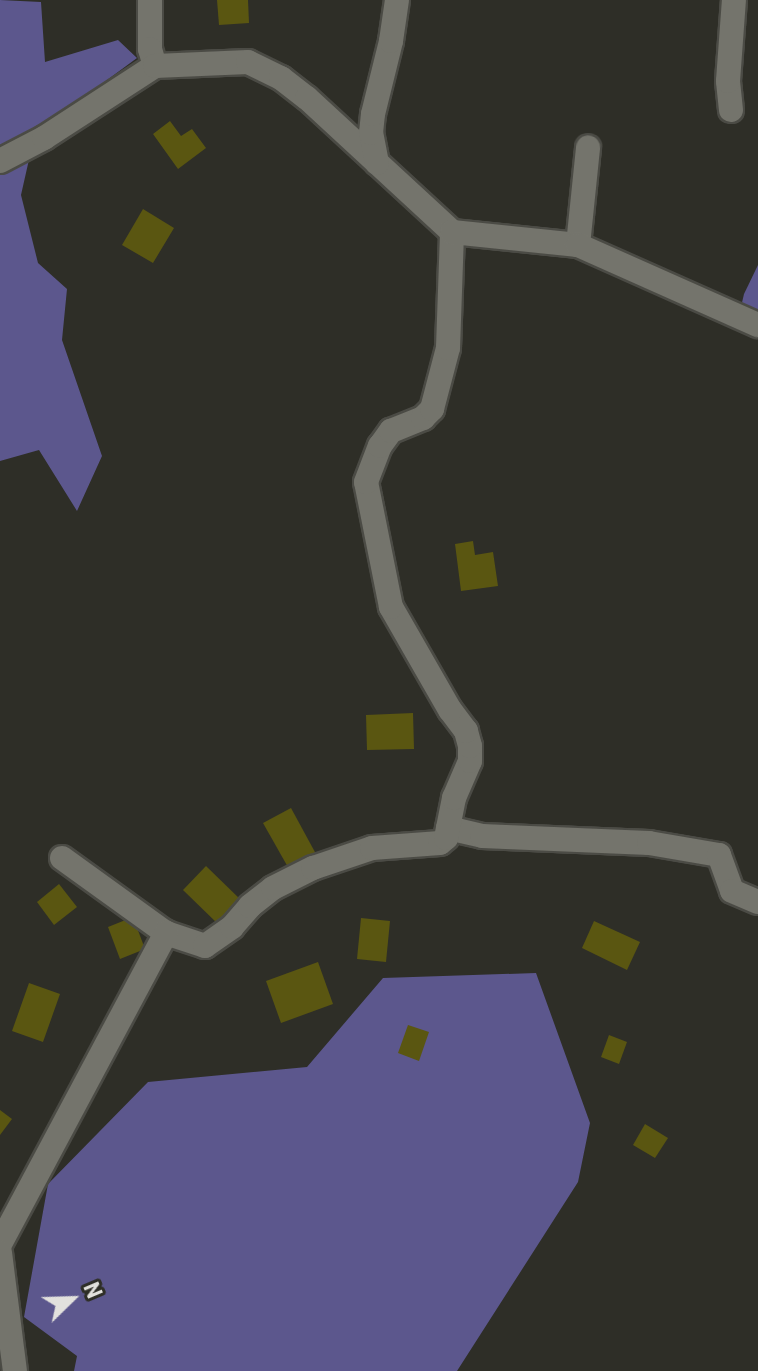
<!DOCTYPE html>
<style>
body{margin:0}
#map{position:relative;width:758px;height:1371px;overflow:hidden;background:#2e2e27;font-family:Barlow,sans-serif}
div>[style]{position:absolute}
.forest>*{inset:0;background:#5c578d}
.building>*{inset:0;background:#5a5611}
.roads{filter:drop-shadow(2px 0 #4b4b45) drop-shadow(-2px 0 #4b4b45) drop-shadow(0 2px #4b4b45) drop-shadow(0 -2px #4b4b45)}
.minor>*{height:24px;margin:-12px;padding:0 12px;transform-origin:12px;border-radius:12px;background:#74746c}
span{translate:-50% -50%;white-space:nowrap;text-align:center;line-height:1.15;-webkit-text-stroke:8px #2e2e27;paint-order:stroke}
.north{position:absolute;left:32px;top:1259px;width:80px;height:80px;-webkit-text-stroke:6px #2e2e27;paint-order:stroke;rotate:67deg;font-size:22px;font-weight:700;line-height:32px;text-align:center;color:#e2e1dd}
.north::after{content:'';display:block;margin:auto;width:28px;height:36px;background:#e2e1dd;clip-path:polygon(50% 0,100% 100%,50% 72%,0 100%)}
</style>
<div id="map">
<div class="forest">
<div style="clip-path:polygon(0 0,41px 2px,45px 62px,118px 40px,137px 58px,35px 133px,21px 195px,38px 263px,67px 289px,62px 340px,102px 456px,77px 511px,39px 450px,0 461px)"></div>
<div style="clip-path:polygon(758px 265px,758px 331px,737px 324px,744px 294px)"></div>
<div style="clip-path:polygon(536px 973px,590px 1123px,578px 1182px,457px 1371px,74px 1371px,77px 1356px,24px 1317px,48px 1184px,148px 1082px,307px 1067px,383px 978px)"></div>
</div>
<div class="building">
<div style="clip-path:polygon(217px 0,248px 0,249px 23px,219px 25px)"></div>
<div style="clip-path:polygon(170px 121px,181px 136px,192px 129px,206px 148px,178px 169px,153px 134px)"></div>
<div style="clip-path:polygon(143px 209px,174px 228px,153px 263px,122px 245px)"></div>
<div style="clip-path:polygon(473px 541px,475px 555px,493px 552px,498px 586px,461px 591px,455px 544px)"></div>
<div style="clip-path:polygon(413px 713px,414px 749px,367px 750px,366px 715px)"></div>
<div style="clip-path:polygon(291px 808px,316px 854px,289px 869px,263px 823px)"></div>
<div style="clip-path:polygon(206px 866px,243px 902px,220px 926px,183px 890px)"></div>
<div style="clip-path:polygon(59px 884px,77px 907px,54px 925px,37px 902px)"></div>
<div style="clip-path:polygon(133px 917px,145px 949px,120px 959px,108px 927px)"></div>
<div style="clip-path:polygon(361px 918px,390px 921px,386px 962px,357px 959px)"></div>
<div style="clip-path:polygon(594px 921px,640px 942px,627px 970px,582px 948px)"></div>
<div style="clip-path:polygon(318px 962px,333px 1004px,281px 1023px,266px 981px)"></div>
<div style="clip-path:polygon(29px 983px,60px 994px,43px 1042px,12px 1031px)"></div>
<div style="clip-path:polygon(408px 1025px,429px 1032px,419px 1061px,398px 1053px)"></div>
<div style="clip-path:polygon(609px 1035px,627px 1042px,619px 1064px,601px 1057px)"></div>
<div style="clip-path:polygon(0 1110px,12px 1119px,0 1135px)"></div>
<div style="clip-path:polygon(645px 1124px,668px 1138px,655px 1158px,633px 1145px)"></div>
</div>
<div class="roads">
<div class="minor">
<div style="left:150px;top:0;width:49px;rotate:90deg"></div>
<div style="left:150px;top:49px;width:18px;rotate:74deg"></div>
<div style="left:731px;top:110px;width:29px;rotate:-96deg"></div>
<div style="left:728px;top:81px;width:81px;rotate:-85.8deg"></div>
<div style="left:0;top:161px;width:50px;rotate:-27.6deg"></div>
<div style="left:44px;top:138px;width:132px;rotate:-33deg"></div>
<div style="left:155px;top:66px;width:93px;rotate:-2.5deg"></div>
<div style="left:248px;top:62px;width:37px;rotate:26deg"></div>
<div style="left:281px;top:78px;width:33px;rotate:38deg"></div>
<div style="left:307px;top:98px;width:197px;rotate:42.7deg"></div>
<div style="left:377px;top:163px;width:31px;rotate:-101deg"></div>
<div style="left:371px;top:133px;width:19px;rotate:-84deg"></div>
<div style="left:373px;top:114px;width:75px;rotate:-76.1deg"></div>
<div style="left:391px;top:41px;width:41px;rotate:-81.7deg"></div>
<div style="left:578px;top:245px;width:98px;rotate:-84.1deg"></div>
<div style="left:448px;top:828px;width:35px;rotate:13deg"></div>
<div style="left:482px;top:836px;width:167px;rotate:2.4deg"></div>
<div style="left:649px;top:843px;width:71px;rotate:9.7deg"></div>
<div style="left:719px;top:855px;width:38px;rotate:70deg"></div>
<div style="left:732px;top:891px;width:28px;rotate:23deg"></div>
<div style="left:62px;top:858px;width:128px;rotate:35.8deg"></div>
<div style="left:166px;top:933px;width:41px;rotate:18.4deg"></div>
<div style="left:205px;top:946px;width:33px;rotate:-35deg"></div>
<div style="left:232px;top:927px;width:28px;rotate:-49deg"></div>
<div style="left:250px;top:906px;width:29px;rotate:-38deg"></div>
<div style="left:273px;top:888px;width:45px;rotate:-26.6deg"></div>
<div style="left:313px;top:868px;width:62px;rotate:-18.7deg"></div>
<div style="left:372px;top:848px;width:68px;rotate:-4.2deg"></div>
<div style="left:440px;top:843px;width:8px;rotate:-40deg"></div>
<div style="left:446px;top:838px;width:41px;rotate:-78.7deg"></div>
<div style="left:454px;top:798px;width:40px;rotate:-66.6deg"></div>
<div style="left:470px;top:761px;width:15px;rotate:-90deg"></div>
<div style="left:470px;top:746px;width:16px;rotate:-105deg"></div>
<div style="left:466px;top:731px;width:26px;rotate:-127deg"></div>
<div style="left:450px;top:710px;width:119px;rotate:-119.8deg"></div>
<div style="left:391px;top:607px;width:127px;rotate:-101.3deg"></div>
<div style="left:366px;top:482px;width:39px;rotate:-69deg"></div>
<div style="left:380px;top:446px;width:19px;rotate:-54deg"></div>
<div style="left:391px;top:431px;width:35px;rotate:-22deg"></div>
<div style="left:423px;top:418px;width:13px;rotate:-45deg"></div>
<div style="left:432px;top:409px;width:63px;rotate:-75.3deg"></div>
<div style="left:448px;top:348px;width:116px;rotate:-88deg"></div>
<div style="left:452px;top:232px;width:127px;rotate:5.9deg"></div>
<div style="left:578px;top:245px;width:197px;rotate:24deg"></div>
<div style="left:0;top:1244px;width:353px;rotate:-61.9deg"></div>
<div style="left:0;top:1253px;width:119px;rotate:82.8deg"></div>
</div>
</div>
<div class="north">N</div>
</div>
